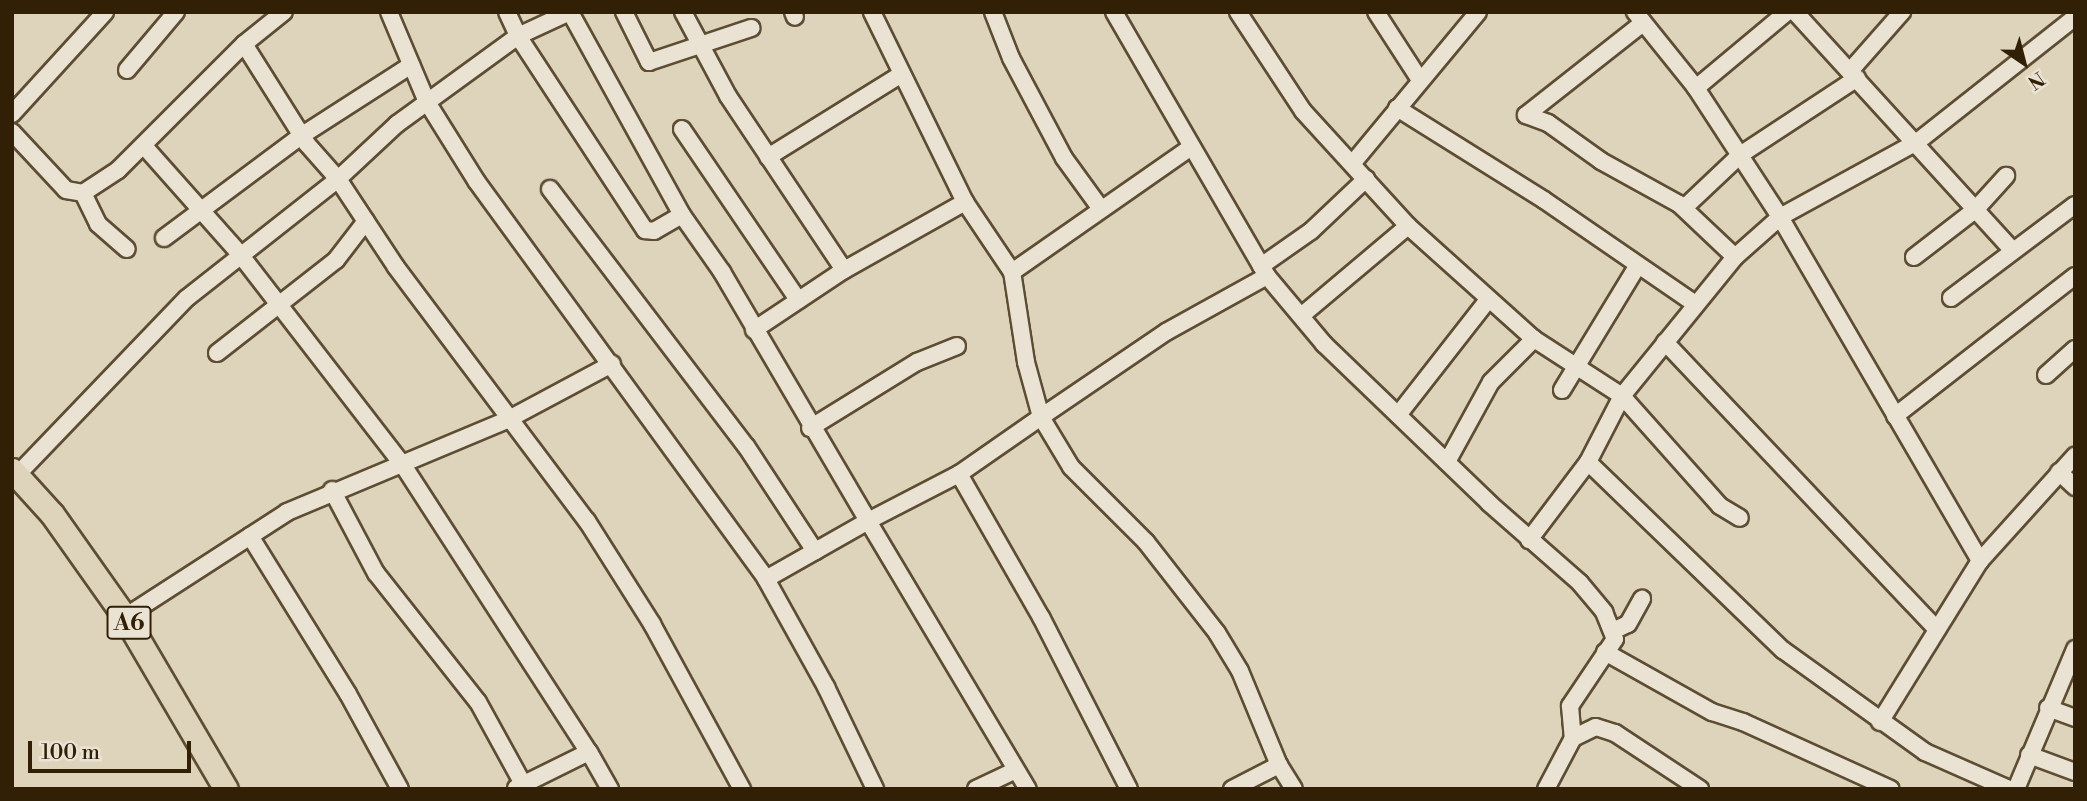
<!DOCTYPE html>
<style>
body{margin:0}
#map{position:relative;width:2087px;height:801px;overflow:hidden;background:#ded4bb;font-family:"Libre Bodoni",serif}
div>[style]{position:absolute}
.roads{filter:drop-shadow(2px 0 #5d4d33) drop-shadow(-2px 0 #5d4d33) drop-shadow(0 2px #5d4d33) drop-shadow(0 -2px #5d4d33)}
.minor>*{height:16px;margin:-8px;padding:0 8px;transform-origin:8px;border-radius:8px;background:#eae3d3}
.highway>*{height:23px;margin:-11.5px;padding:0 11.5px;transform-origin:11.5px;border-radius:11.5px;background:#ded4bb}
span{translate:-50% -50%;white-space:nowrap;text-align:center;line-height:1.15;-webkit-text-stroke:5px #eae3d3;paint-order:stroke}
.shield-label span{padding:2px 5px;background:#eae3d3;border:2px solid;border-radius:5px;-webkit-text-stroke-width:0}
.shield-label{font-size:23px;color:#322006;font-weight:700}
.frame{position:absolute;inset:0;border:14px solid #322006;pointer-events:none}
.north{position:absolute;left:1989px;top:28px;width:70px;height:70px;-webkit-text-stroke:5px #eae3d3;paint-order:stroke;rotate:145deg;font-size:19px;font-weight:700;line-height:28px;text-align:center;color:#322006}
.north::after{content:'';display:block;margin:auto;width:24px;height:32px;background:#322006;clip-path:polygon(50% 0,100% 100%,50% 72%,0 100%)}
.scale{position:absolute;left:28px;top:741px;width:163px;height:32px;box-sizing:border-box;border:4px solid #322006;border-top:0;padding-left:9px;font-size:21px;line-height:24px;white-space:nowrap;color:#322006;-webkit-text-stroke:5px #eae3d3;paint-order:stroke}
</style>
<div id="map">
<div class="roads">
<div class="minor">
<div style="left:389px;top:12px;width:98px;rotate:67.1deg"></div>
<div style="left:427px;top:102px;width:94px;rotate:58deg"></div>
<div style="left:477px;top:182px;width:491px;rotate:53.9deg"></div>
<div style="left:766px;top:579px;width:124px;rotate:60.9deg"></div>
<div style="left:826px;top:687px;width:113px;rotate:64.3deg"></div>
<div style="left:507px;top:12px;width:26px;rotate:65deg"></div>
<div style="left:518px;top:36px;width:57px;rotate:-24.8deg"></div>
<div style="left:570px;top:12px;width:232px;rotate:61.1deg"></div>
<div style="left:624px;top:12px;width:56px;rotate:63.4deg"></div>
<div style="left:649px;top:62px;width:108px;rotate:-18.4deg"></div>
<div style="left:683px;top:12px;width:95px;rotate:61.8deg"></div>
<div style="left:728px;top:96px;width:209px;rotate:56.3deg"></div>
<div style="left:793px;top:12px;width:5px;rotate:68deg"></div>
<div style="left:993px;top:12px;width:49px;rotate:68.6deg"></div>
<div style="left:1011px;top:58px;width:113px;rotate:62.1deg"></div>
<div style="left:1064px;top:158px;width:63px;rotate:54deg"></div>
<div style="left:1114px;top:12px;width:305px;rotate:59.9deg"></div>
<div style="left:1267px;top:276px;width:89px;rotate:50deg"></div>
<div style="left:1324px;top:344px;width:229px;rotate:43.9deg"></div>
<div style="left:1489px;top:503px;width:121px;rotate:41.3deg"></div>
<div style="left:1580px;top:583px;width:38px;rotate:50deg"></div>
<div style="left:1604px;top:612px;width:29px;rotate:68deg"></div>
<div style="left:1615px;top:639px;width:81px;rotate:123.9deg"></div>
<div style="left:1570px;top:706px;width:32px;rotate:85deg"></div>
<div style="left:1238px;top:12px;width:118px;rotate:56.7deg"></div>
<div style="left:1303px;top:111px;width:156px;rotate:47.6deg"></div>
<div style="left:1408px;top:226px;width:169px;rotate:41.9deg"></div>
<div style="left:1534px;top:339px;width:105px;rotate:32.9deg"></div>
<div style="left:1622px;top:396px;width:147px;rotate:48.3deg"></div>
<div style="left:1720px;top:506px;width:23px;rotate:31deg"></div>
<div style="left:1376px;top:12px;width:81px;rotate:57.1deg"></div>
<div style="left:1635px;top:12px;width:97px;rotate:51.2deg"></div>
<div style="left:1696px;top:88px;width:154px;rotate:56.9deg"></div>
<div style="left:1780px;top:217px;width:398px;rotate:59.8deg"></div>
<div style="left:1795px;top:12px;width:323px;rotate:47.6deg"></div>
<div style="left:244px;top:44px;width:51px;rotate:-38.7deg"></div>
<div style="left:127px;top:70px;width:76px;rotate:-49.8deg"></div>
<div style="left:1850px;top:71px;width:79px;rotate:-48.6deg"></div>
<div style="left:1696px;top:88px;width:119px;rotate:-39.9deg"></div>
<div style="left:1397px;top:108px;width:173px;rotate:32deg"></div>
<div style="left:1544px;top:200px;width:182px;rotate:34.5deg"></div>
<div style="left:12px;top:114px;width:138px;rotate:-47.6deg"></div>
<div style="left:1526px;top:115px;width:23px;rotate:20deg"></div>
<div style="left:1548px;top:123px;width:65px;rotate:35.6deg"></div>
<div style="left:1601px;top:161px;width:89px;rotate:28.9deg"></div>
<div style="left:1679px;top:204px;width:77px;rotate:43.4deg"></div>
<div style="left:1526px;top:115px;width:149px;rotate:-38.2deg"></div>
<div style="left:682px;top:129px;width:207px;rotate:55.8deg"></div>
<div style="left:12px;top:132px;width:79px;rotate:47deg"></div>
<div style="left:66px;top:190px;width:17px;rotate:10deg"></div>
<div style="left:83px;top:193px;width:42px;rotate:-33.3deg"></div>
<div style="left:118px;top:170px;width:178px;rotate:-45deg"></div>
<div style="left:244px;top:44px;width:118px;rotate:57.8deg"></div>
<div style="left:307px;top:144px;width:47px;rotate:48.5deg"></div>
<div style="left:338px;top:179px;width:81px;rotate:-43deg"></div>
<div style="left:397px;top:124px;width:150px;rotate:-36deg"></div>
<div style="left:518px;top:36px;width:232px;rotate:56.8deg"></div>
<div style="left:645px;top:230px;width:9px;rotate:6deg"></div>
<div style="left:654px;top:231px;width:32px;rotate:-30deg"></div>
<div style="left:682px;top:215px;width:70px;rotate:54.9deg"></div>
<div style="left:722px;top:272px;width:289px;rotate:59.6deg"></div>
<div style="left:868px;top:521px;width:102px;rotate:-27.3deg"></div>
<div style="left:959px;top:474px;width:100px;rotate:-34.8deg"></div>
<div style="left:1041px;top:417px;width:57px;rotate:-105.3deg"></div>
<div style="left:1026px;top:362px;width:91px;rotate:-98.8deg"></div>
<div style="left:1012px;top:272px;width:84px;rotate:-123.9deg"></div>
<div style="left:965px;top:202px;width:212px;rotate:-116.1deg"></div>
<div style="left:144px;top:146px;width:143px;rotate:48.4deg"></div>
<div style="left:239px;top:253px;width:268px;rotate:52.3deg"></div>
<div style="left:403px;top:465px;width:342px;rotate:57.1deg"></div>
<div style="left:768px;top:157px;width:155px;rotate:-31.8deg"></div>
<div style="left:1352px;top:164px;width:197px;rotate:-50.3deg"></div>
<div style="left:550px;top:189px;width:323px;rotate:52.7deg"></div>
<div style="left:746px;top:446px;width:126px;rotate:56.7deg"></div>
<div style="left:83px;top:193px;width:34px;rotate:64deg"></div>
<div style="left:98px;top:224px;width:38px;rotate:41deg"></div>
<div style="left:1684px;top:208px;width:77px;rotate:-43.4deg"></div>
<div style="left:1740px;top:155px;width:140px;rotate:-33.3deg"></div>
<div style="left:164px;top:238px;width:171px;rotate:-36.7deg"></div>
<div style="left:301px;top:136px;width:131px;rotate:-32.8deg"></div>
<div style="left:1914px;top:257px;width:78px;rotate:-37.7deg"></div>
<div style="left:1976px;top:209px;width:45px;rotate:-47.7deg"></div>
<div style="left:1261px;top:266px;width:61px;rotate:-35deg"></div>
<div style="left:1311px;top:231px;width:76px;rotate:-43.4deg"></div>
<div style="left:1012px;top:272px;width:218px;rotate:-34.9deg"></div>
<div style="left:1267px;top:276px;width:115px;rotate:151deg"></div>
<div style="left:1166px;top:332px;width:151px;rotate:145.8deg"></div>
<div style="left:1041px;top:417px;width:58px;rotate:59deg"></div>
<div style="left:1071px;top:467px;width:106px;rotate:45deg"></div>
<div style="left:1146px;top:542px;width:115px;rotate:52deg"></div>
<div style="left:1217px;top:633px;width:44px;rotate:58.8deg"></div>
<div style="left:1240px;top:671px;width:102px;rotate:67.5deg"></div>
<div style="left:1279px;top:765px;width:28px;rotate:58deg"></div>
<div style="left:1951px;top:298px;width:155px;rotate:-36.9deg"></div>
<div style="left:1301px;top:316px;width:140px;rotate:-40.1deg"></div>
<div style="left:754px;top:330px;width:108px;rotate:-33.7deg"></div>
<div style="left:844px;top:270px;width:139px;rotate:-29.3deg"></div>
<div style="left:1665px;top:342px;width:393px;rotate:46.6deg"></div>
<div style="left:217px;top:353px;width:151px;rotate:-38deg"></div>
<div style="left:336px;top:260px;width:49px;rotate:-52.4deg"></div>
<div style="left:2046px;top:375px;width:39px;rotate:-42deg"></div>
<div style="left:1562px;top:390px;width:146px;rotate:-58.7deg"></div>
<div style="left:1398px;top:415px;width:145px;rotate:-52deg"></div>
<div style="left:1895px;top:416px;width:228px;rotate:-37.9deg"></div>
<div style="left:810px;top:428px;width:126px;rotate:-31.7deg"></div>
<div style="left:917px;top:362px;width:43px;rotate:-21.8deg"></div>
<div style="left:1447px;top:462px;width:91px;rotate:-61.2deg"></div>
<div style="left:1491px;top:382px;width:61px;rotate:-45deg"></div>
<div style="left:1588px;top:462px;width:74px;rotate:-62.7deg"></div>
<div style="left:1622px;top:396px;width:179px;rotate:-50.9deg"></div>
<div style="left:1735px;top:257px;width:60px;rotate:-41.6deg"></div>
<div style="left:1780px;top:217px;width:156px;rotate:-28.7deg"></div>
<div style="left:1917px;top:142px;width:201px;rotate:-38.3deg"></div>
<div style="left:2059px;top:472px;width:22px;rotate:43deg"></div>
<div style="left:959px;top:474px;width:165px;rotate:60.2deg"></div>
<div style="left:1041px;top:617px;width:193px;rotate:62.9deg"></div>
<div style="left:17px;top:475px;width:245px;rotate:-46.2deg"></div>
<div style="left:187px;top:298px;width:192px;rotate:-38.2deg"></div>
<div style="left:338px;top:179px;width:105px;rotate:56.6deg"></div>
<div style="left:396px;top:267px;width:318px;rotate:53.1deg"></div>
<div style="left:587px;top:521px;width:122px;rotate:57.7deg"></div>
<div style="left:652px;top:624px;width:188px;rotate:61.4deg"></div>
<div style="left:332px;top:490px;width:94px;rotate:62.1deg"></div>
<div style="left:376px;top:573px;width:164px;rotate:51.7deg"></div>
<div style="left:478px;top:702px;width:94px;rotate:61.2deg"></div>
<div style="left:250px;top:536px;width:186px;rotate:58.2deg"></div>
<div style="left:348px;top:694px;width:108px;rotate:61.3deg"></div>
<div style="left:1529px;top:540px;width:98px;rotate:-52.9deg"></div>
<div style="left:1588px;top:462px;width:271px;rotate:44deg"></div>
<div style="left:1783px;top:650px;width:175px;rotate:35.7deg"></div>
<div style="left:1925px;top:752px;width:92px;rotate:23.8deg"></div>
<div style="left:766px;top:579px;width:117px;rotate:-29.6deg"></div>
<div style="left:868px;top:521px;width:312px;rotate:59.2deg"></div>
<div style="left:125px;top:617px;width:193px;rotate:-32.9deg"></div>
<div style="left:287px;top:512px;width:238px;rotate:-22.7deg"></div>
<div style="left:507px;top:420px;width:119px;rotate:-28.1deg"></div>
<div style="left:1615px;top:630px;width:14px;rotate:-25deg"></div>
<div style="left:1628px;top:624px;width:29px;rotate:-61deg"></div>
<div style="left:1605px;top:652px;width:123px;rotate:29.3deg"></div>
<div style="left:1712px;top:712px;width:33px;rotate:18deg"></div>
<div style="left:1743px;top:722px;width:162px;rotate:24.4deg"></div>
<div style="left:2048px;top:708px;width:29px;rotate:20deg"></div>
<div style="left:1880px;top:722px;width:190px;rotate:-58.2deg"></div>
<div style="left:1980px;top:561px;width:142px;rotate:-47.9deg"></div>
<div style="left:2029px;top:755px;width:49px;rotate:20.3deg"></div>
<div style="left:516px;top:788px;width:81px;rotate:-26.3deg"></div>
<div style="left:589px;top:752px;width:43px;rotate:60.4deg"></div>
<div style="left:976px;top:789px;width:44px;rotate:-25.4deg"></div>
<div style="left:1232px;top:789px;width:53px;rotate:-27.1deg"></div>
<div style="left:1546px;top:789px;width:58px;rotate:-62.1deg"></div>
<div style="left:1573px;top:738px;width:25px;rotate:-26deg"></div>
<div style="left:1596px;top:727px;width:20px;rotate:18deg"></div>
<div style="left:1615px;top:733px;width:102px;rotate:33.4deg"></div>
<div style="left:2016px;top:789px;width:152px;rotate:-67.1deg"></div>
</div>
<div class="highway">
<div style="left:12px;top:470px;width:59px;rotate:47.7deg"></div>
<div style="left:52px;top:514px;width:126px;rotate:54.7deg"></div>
<div style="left:125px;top:617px;width:199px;rotate:59.6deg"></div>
</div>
</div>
<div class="shield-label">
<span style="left:129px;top:623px">A6</span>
</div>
<div class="frame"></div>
<div class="north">N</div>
<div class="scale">100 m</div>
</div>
